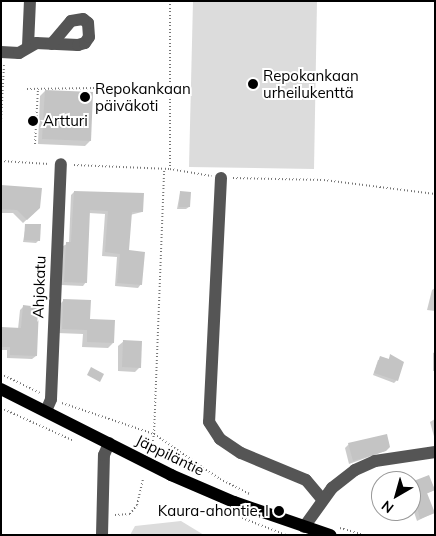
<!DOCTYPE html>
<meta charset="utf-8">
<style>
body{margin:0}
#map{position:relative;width:436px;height:536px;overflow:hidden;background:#fff;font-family:Mulish,sans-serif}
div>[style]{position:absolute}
.green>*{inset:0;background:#dcdcdc}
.shadow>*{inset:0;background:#0003}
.building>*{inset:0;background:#c4c4c4}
.path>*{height:2px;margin-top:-1px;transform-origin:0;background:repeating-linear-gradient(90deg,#777 0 1px,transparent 0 3.5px)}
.minor>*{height:12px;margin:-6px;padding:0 6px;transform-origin:6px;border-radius:6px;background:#555}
.major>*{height:12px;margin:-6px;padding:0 6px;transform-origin:6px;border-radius:6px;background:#000}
.dots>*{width:14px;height:14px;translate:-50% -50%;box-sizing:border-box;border:2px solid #fff;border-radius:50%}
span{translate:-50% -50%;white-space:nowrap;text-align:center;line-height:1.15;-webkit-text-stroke:4px #fff;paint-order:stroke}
.poi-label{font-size:15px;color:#000}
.left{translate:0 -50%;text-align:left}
.right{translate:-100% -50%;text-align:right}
.street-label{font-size:15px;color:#000}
.frame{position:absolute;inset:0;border:2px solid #000;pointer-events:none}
.north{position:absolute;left:371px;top:471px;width:50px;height:50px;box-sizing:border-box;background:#fff;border:1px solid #999;border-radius:50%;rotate:218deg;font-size:14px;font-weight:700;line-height:20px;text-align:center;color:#000}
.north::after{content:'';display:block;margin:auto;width:18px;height:22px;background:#000;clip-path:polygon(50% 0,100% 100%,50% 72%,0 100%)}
</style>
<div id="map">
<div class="green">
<div style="clip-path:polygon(193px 1px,317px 1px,314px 169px,189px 167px)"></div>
<div style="clip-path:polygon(181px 521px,204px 535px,130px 535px,135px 526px)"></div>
</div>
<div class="shadow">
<div style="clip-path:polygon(45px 91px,90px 141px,85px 146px,38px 144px,40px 96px)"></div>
<div style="clip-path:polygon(1px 187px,35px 212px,23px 223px,13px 213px,1px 213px)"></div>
<div style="clip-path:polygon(74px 192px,142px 212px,130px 215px,127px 251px,141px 284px,138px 288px,115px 286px,117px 257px,102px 256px,105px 214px,89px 213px,86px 282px,83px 286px,61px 285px,63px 246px,69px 243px,71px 195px)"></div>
<div style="clip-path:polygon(180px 193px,189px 207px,186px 209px,177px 209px)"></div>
<div style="clip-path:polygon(26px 225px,39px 240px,36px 243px,23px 242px)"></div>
<div style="clip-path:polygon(435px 288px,435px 311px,427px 310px,432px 290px)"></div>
<div style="clip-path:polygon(64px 300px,89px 320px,113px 343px,108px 348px,82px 347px,83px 334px,57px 333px,59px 305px)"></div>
<div style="clip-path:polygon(23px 307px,36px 356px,32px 359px,7px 358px,7px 350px,1px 350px,1px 328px,18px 329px,20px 310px)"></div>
<div style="clip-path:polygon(124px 341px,140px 367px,135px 372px,118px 371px,118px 346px)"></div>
<div style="clip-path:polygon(435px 352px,435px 371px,433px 371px,433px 353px)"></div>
<div style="clip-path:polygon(391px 355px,397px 380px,394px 383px,373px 375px,378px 360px,388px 360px)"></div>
<div style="clip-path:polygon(435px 419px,435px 440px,430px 422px)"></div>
<div style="clip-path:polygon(349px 444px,385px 451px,349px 464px,345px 448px)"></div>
<div style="clip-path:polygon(399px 475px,402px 481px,390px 481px,390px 478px)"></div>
<div style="clip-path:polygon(428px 476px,435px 490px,426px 494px,433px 513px,417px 521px,411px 503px,411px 483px)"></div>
</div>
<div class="building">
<div style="clip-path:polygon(45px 90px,93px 92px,91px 141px,42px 139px)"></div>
<div style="clip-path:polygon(1px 185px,42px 188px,40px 208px,27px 220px,17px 210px,1px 209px)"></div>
<div style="clip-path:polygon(74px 191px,144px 193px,143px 212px,132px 212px,129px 250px,145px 252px,142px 285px,117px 283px,120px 254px,105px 252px,108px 211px,90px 210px,87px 283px,64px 282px,66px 242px,71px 242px)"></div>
<div style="clip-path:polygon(180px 191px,191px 192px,190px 207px,179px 207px)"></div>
<div style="clip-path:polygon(25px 224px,41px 224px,40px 241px,24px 240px)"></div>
<div style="clip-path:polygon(63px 299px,91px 300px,90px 319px,115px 320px,114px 343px,87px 342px,87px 330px,62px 329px)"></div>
<div style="clip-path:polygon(23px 305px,39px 307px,37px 356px,10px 355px,10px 347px,1px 347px,1px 327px,21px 328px)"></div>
<div style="clip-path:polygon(123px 340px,142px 341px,141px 368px,122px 367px)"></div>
<div style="clip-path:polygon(390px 354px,404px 362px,398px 381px,374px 373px,380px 356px,389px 359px)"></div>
<div style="clip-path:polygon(91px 367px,104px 374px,100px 382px,87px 375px)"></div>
<div style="clip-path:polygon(387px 434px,390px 447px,386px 451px,353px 461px,348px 443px)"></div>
<div style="clip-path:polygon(429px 475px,435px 490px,427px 493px,435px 513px,420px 519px,411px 482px)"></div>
</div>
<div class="path">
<div style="left:170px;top:1px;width:168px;rotate:90deg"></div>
<div style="left:27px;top:89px;width:70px;rotate:-0.8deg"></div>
<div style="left:1px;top:122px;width:57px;rotate:-87deg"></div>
<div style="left:35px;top:144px;width:55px;rotate:-86.9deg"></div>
<div style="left:1px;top:161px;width:48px;rotate:3.6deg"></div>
<div style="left:74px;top:165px;width:96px;rotate:2.4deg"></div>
<div style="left:170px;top:169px;width:42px;rotate:9.7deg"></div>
<div style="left:233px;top:178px;width:91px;rotate:1.3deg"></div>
<div style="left:324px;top:180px;width:112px;rotate:7.2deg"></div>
<div style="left:1px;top:374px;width:43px;rotate:26deg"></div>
<div style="left:62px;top:403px;width:97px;rotate:18.6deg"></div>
<div style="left:154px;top:434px;width:80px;rotate:34.3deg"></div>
<div style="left:220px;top:479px;width:34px;rotate:27deg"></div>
<div style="left:1px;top:408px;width:80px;rotate:24.3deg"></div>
<div style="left:151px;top:451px;width:17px;rotate:-80deg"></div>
<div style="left:154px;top:434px;width:265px;rotate:-87.8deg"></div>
<div style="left:115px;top:515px;width:15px;rotate:-4deg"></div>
<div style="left:130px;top:514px;width:11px;rotate:-52deg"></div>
<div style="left:137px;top:505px;width:26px;rotate:-77deg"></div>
<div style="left:242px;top:518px;width:47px;rotate:21.1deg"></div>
<div style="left:340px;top:528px;width:25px;rotate:16deg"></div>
</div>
<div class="minor">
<div style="left:28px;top:46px;width:45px;rotate:-87.5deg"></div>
<div style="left:1px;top:52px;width:18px;rotate:3deg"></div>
<div style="left:19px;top:53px;width:20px;rotate:-30deg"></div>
<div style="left:36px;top:43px;width:42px;rotate:2.7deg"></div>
<div style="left:78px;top:45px;width:7px;rotate:-16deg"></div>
<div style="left:85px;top:43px;width:7px;rotate:-56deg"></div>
<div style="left:89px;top:37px;width:14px;rotate:-94deg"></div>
<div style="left:88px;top:23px;width:6px;rotate:-141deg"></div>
<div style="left:83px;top:19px;width:12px;rotate:171deg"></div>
<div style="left:71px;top:21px;width:30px;rotate:130deg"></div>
<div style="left:221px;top:178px;width:244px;rotate:92.8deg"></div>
<div style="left:209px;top:422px;width:20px;rotate:57deg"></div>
<div style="left:220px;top:439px;width:25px;rotate:34deg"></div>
<div style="left:241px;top:453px;width:70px;rotate:22.6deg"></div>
<div style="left:306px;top:480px;width:25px;rotate:50deg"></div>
<div style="left:46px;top:411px;width:13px;rotate:-67deg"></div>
<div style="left:51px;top:399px;width:235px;rotate:-87.6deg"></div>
<div style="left:304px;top:527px;width:48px;rotate:-54.3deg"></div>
<div style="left:332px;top:488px;width:29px;rotate:-38deg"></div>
<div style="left:355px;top:470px;width:22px;rotate:-24deg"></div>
<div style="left:375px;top:461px;width:61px;rotate:-8.5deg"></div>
<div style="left:102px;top:535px;width:80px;rotate:-88.6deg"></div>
<div style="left:104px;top:455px;width:13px;rotate:-67deg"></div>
</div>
<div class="major">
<div style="left:1px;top:389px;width:191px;rotate:26.8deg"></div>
<div style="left:171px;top:475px;width:69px;rotate:23.2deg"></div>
<div style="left:234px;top:502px;width:102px;rotate:19deg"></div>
</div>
<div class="dots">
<div style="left:253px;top:84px;background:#000"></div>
<div style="left:85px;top:97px;background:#000"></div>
<div style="left:33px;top:121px;background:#000"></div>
<div style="left:279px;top:511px;background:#000"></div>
</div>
<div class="poi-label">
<span class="left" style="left:263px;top:84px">Repokankaan<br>urheilukenttä</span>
<span class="left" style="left:95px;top:97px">Repokankaan<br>päiväkoti</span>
<span class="left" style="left:43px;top:121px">Artturi</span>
<span class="right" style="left:269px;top:511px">Kaura-ahontie, I</span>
</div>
<div class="street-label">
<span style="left:39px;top:287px;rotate:-88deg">Ahjokatu</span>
<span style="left:170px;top:455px;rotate:26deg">Jäppiläntie</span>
</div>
<div class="frame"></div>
<div class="north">N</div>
</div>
